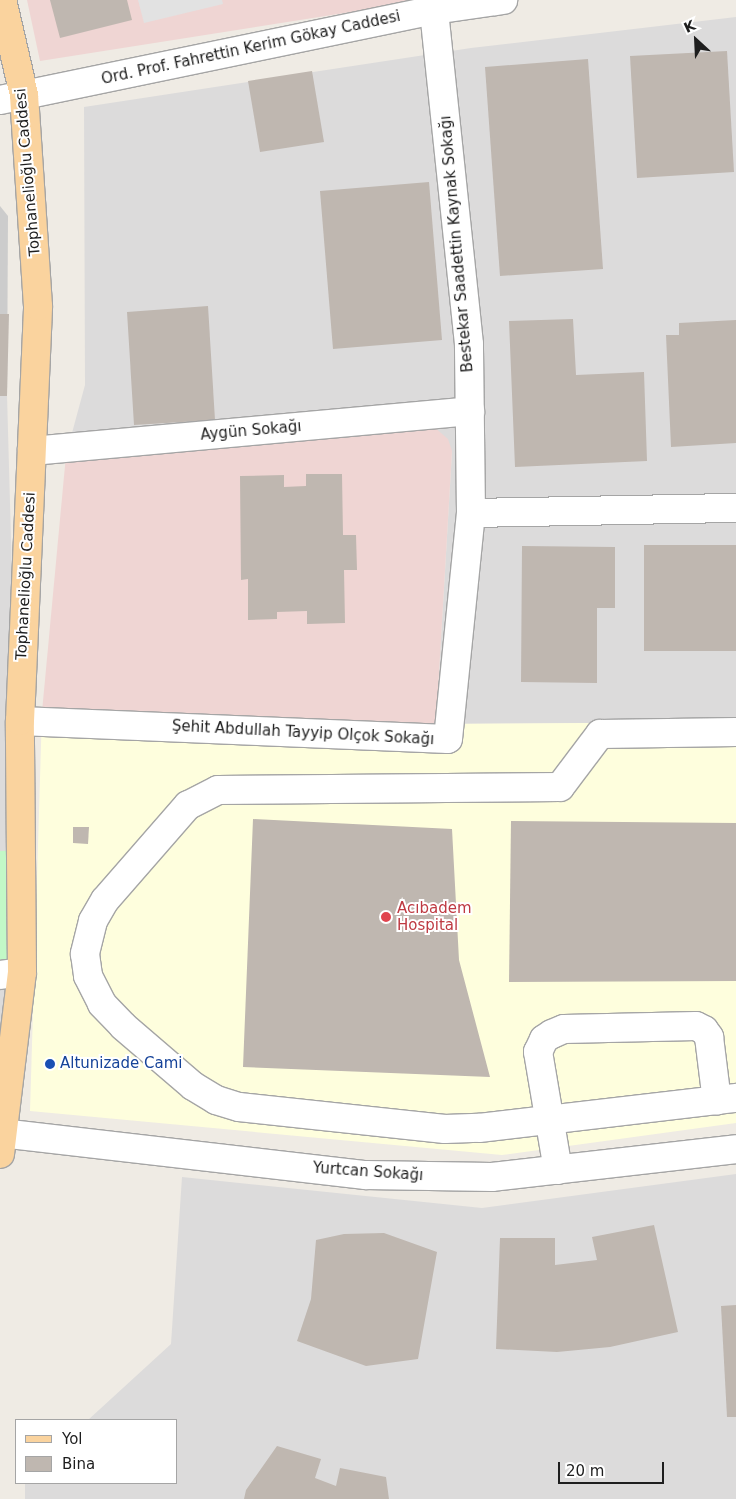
<!DOCTYPE html>
<meta charset="utf-8">
<style>
body{margin:0}
#map{position:relative;width:736px;height:1499px;overflow:hidden;background:#efebe4;font-family:"DejaVu Sans",sans-serif}
div>[style]{position:absolute}
.residential>*{inset:0;background:#dcdbdb}
.commercial>*{inset:0;background:#efd5d3}
.education>*{inset:0;background:#fefedd}
.religious>*{inset:0;background:#ccc}
.park>*{inset:0;background:#c2f8c7}
.parking>*{inset:0;background:#e2e2e2}
.building>*{inset:0;background:#bfb7b0}
.roads{filter:drop-shadow(1px 0 #a5a5a5) drop-shadow(-1px 0 #a5a5a5) drop-shadow(0 1px #a5a5a5) drop-shadow(0 -1px #a5a5a5)}
.minor>*{height:28px;margin:-14px;padding:0 14px;transform-origin:14px;border-radius:14px;background:#fff}
.major>*{height:28px;margin:-14px;padding:0 14px;transform-origin:14px;border-radius:14px;background:#fad39e}
.dots>*{width:14px;height:14px;translate:-50% -50%;box-sizing:border-box;border:2px solid #fff;border-radius:50%}
span{translate:-50% -50%;white-space:nowrap;text-align:center;line-height:1.15;-webkit-text-stroke:4px #fff;paint-order:stroke}
.street-label{font-size:15px;color:#1e1e1e}
.health-label{font-size:15px;color:#be3a42}
.left{translate:0 -50%;text-align:left}
.transit-label{font-size:15px;color:#164399}
.legend{position:absolute;left:15px;top:1419px;width:162px;height:65px;box-sizing:border-box;background:#fff;border:1px solid #a5a5a5;margin:0;padding:6px 9px;list-style:none;font-size:15px;color:#1e1e1e}
.legend li{display:flex;align-items:center;gap:10px;height:25px}
.legend b{width:25px;border:1px solid #a5a5a5}
.north{position:absolute;left:671px;top:15px;width:50px;height:50px;-webkit-text-stroke:4px #fff;paint-order:stroke;rotate:335deg;font-size:14px;font-weight:700;line-height:20px;text-align:center;color:#1e1e1e}
.north::after{content:'';display:block;margin:auto;width:18px;height:22px;background:#1e1e1e;clip-path:polygon(50% 0,100% 100%,50% 72%,0 100%)}
.scale{position:absolute;left:558px;top:1462px;width:106px;height:22px;box-sizing:border-box;border:2px solid #1e1e1e;border-top:0;padding-left:6px;font-size:15px;line-height:18px;white-space:nowrap;color:#1e1e1e;-webkit-text-stroke:4px #fff;paint-order:stroke}
</style>
<div id="map">
<div class="residential">
<div style="clip-path:polygon(736px 17px,736px 722px,436px 724px,452px 451px,66px 455px,85px 385px,84px 107px,471px 48px)"></div>
<div style="clip-path:polygon(0 394px,7px 395px,23px 972px,0 1125px)"></div>
<div style="clip-path:polygon(736px 1174px,736px 1499px,25px 1499px,25px 1483px,176px 1483px,176px 1420px,88px 1420px,171px 1344px,182px 1177px,482px 1208px)"></div>
</div>
<div class="commercial">
<div style="clip-path:polygon(27px 0,427px 0,40px 61px)"></div>
<div style="clip-path:polygon(434px 427px,448px 439px,452px 451px,436px 724px,42px 712px,66px 455px)"></div>
</div>
<div class="education">
<div style="clip-path:polygon(42px 712px,436px 724px,736px 722px,736px 1123px,502px 1155px,30px 1111px)"></div>
</div>
<div class="religious">
<div style="clip-path:polygon(0 206px,8px 216px,7px 395px,0 394px)"></div>
</div>
<div class="park">
<div style="clip-path:polygon(21px 850px,22px 972px,0 975px,0 851px)"></div>
</div>
<div class="parking">
<div style="clip-path:polygon(138px 0,222px 0,223px 4px,144px 23px)"></div>
</div>
<div class="building">
<div style="clip-path:polygon(50px 0,127px 0,132px 20px,60px 38px)"></div>
<div style="clip-path:polygon(727px 51px,734px 172px,637px 178px,630px 56px)"></div>
<div style="clip-path:polygon(588px 59px,603px 269px,500px 276px,485px 67px)"></div>
<div style="clip-path:polygon(312px 71px,324px 142px,260px 152px,248px 81px)"></div>
<div style="clip-path:polygon(429px 182px,442px 340px,333px 349px,320px 191px)"></div>
<div style="clip-path:polygon(208px 306px,215px 420px,134px 425px,127px 312px)"></div>
<div style="clip-path:polygon(0 314px,9px 314px,7px 396px,0 396px)"></div>
<div style="clip-path:polygon(573px 319px,576px 375px,644px 372px,647px 461px,515px 467px,509px 321px)"></div>
<div style="clip-path:polygon(736px 320px,736px 443px,671px 447px,666px 335px,679px 335px,679px 323px)"></div>
<div style="clip-path:polygon(306px 474px,342px 474px,343px 535px,356px 535px,357px 570px,344px 570px,345px 623px,307px 624px,307px 611px,277px 612px,277px 619px,248px 620px,248px 579px,241px 580px,240px 476px,284px 475px,284px 487px,306px 486px)"></div>
<div style="clip-path:polygon(644px 545px,736px 545px,736px 651px,644px 651px)"></div>
<div style="clip-path:polygon(522px 546px,615px 547px,615px 608px,597px 608px,597px 683px,521px 682px)"></div>
<div style="clip-path:polygon(253px 819px,452px 829px,459px 960px,490px 1077px,243px 1067px)"></div>
<div style="clip-path:polygon(511px 821px,736px 823px,736px 981px,509px 982px)"></div>
<div style="clip-path:polygon(73px 827px,89px 827px,88px 844px,73px 843px)"></div>
<div style="clip-path:polygon(654px 1225px,678px 1332px,610px 1347px,557px 1352px,496px 1349px,500px 1238px,555px 1238px,555px 1265px,597px 1260px,592px 1237px)"></div>
<div style="clip-path:polygon(384px 1233px,437px 1252px,418px 1359px,366px 1366px,297px 1341px,311px 1299px,316px 1240px,344px 1234px)"></div>
<div style="clip-path:polygon(736px 1305px,736px 1417px,727px 1417px,721px 1306px)"></div>
<div style="clip-path:polygon(277px 1446px,321px 1459px,315px 1478px,336px 1486px,340px 1468px,386px 1477px,389px 1499px,244px 1499px,246px 1490px)"></div>
</div>
<div class="roads">
<div class="minor">
<div style="left:0;top:100px;width:443px;rotate:-11.7deg"></div>
<div style="left:434px;top:10px;width:70px;rotate:-8.2deg"></div>
<div style="left:32px;top:451px;width:440px;rotate:-5.2deg"></div>
<div style="left:471px;top:513px;width:265px;rotate:-1.1deg"></div>
<div style="left:20px;top:721px;width:428px;rotate:2.4deg"></div>
<div style="left:448px;top:739px;width:227px;rotate:-84.2deg"></div>
<div style="left:471px;top:513px;width:169px;rotate:-90.7deg"></div>
<div style="left:469px;top:344px;width:336px;rotate:-96deg"></div>
<div style="left:736px;top:732px;width:136px;rotate:179.2deg"></div>
<div style="left:600px;top:734px;width:66px;rotate:127deg"></div>
<div style="left:560px;top:787px;width:342px;rotate:179.5deg"></div>
<div style="left:218px;top:790px;width:34px;rotate:153deg"></div>
<div style="left:188px;top:805px;width:126px;rotate:131.1deg"></div>
<div style="left:105px;top:900px;width:24px;rotate:120deg"></div>
<div style="left:93px;top:921px;width:34px;rotate:104deg"></div>
<div style="left:85px;top:954px;width:22px;rotate:82deg"></div>
<div style="left:88px;top:976px;width:31px;rotate:63deg"></div>
<div style="left:102px;top:1004px;width:30px;rotate:46deg"></div>
<div style="left:123px;top:1026px;width:92px;rotate:40.6deg"></div>
<div style="left:193px;top:1086px;width:27px;rotate:31deg"></div>
<div style="left:216px;top:1100px;width:24px;rotate:17deg"></div>
<div style="left:239px;top:1107px;width:207px;rotate:6.1deg"></div>
<div style="left:445px;top:1129px;width:34px;rotate:-2deg"></div>
<div style="left:479px;top:1128px;width:259px;rotate:-6.7deg"></div>
<div style="left:0;top:975px;width:22px;rotate:-8deg"></div>
<div style="left:1px;top:1133px;width:367px;rotate:6.6deg"></div>
<div style="left:366px;top:1175px;width:126px;rotate:0.9deg"></div>
<div style="left:492px;top:1177px;width:246px;rotate:-6.5deg"></div>
<div style="left:558px;top:1170px;width:120px;rotate:-99.6deg"></div>
<div style="left:538px;top:1052px;width:14px;rotate:-65deg"></div>
<div style="left:544px;top:1039px;width:9px;rotate:-32deg"></div>
<div style="left:552px;top:1034px;width:13px;rotate:-23deg"></div>
<div style="left:564px;top:1029px;width:132px;rotate:-1.3deg"></div>
<div style="left:696px;top:1026px;width:9px;rotate:27deg"></div>
<div style="left:704px;top:1030px;width:9px;rotate:54deg"></div>
<div style="left:709px;top:1037px;width:64px;rotate:82.9deg"></div>
</div>
<div class="major">
<div style="left:0;top:1154px;width:183px;rotate:-83.1deg"></div>
<div style="left:22px;top:972px;width:251px;rotate:-90.5deg"></div>
<div style="left:20px;top:721px;width:415px;rotate:-87.5deg"></div>
<div style="left:38px;top:306px;width:211px;rotate:-93.8deg"></div>
<div style="left:24px;top:95px;width:98px;rotate:-103deg"></div>
</div>
</div>
<div class="dots">
<div style="left:386px;top:917px;background:#e0444e"></div>
<div style="left:50px;top:1064px;background:#1a4fb4"></div>
</div>
<div class="street-label">
<span style="left:251px;top:48px;rotate:-12deg">Ord. Prof. Fahrettin Kerim Gökay Caddesi</span>
<span style="left:28px;top:172px;rotate:-95deg">Tophanelioğlu Caddesi</span>
<span style="left:457px;top:244px;rotate:-95deg">Bestekar Saadettin Kaynak Sokağı</span>
<span style="left:251px;top:431px;rotate:-5deg">Aygün Sokağı</span>
<span style="left:26px;top:576px;rotate:-87deg">Tophanelioğlu Caddesi</span>
<span style="left:303px;top:733px;rotate:3deg">Şehit Abdullah Tayyip Olçok Sokağı</span>
<span style="left:368px;top:1172px;rotate:4deg">Yurtcan Sokağı</span>
</div>
<div class="health-label">
<span class="left" style="left:397px;top:917px">Acıbadem<br>Hospital</span>
</div>
<div class="transit-label">
<span class="left" style="left:60px;top:1064px">Altunizade Cami</span>
</div>
<ul class="legend">
<li><b style="height:6px;background:#fad39e"></b>Yol</li>
<li><b style="height:14px;background:#bfb7b0"></b>Bina</li>
</ul>
<div class="north">K</div>
<div class="scale">20 m</div>
</div>
